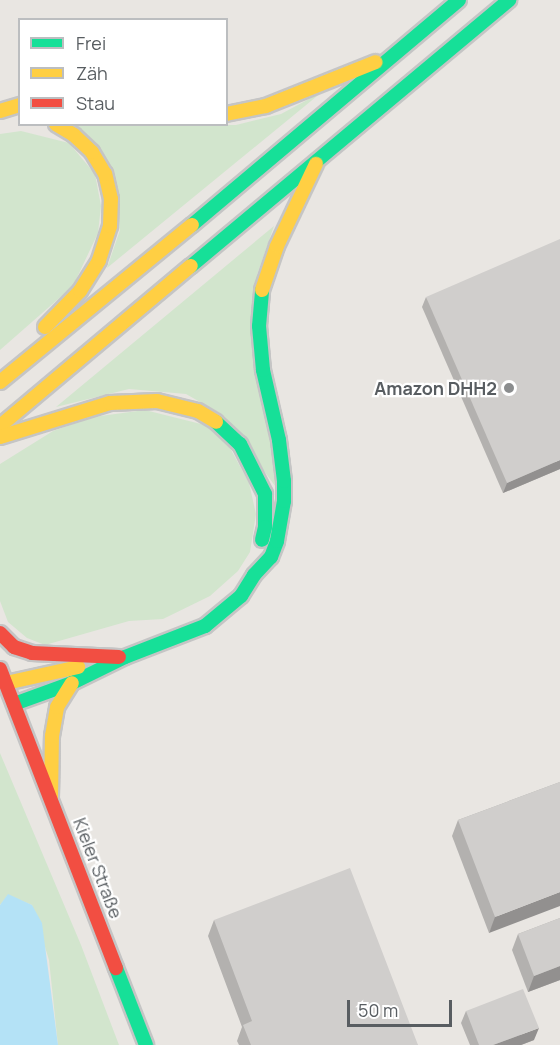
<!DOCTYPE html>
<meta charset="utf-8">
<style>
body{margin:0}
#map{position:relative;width:560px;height:1045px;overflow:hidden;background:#e9e6e2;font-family:Manrope,sans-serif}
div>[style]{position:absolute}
.green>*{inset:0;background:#d2e5cd}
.water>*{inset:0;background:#b4e2f6}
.roads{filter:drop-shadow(2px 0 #c5c5c5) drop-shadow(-2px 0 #c5c5c5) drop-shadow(0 2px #c5c5c5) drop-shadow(0 -2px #c5c5c5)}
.fast>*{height:14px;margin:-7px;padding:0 7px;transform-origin:7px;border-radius:7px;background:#16e098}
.slow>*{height:14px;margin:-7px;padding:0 7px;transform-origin:7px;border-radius:7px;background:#ffcf43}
.jam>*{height:14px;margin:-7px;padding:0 7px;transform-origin:7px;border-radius:7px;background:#f24e42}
.wall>*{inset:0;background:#b3b1af}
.shaded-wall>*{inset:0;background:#92908f}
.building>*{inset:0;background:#d0cecc}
.dots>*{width:16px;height:16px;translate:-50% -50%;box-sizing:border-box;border:3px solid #fff;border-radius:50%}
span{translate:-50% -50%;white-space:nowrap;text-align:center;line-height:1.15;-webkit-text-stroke:4.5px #fff;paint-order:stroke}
.poi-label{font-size:18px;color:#585d61;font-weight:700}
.right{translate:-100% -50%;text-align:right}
.street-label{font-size:18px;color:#585d61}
.legend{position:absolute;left:18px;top:18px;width:210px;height:108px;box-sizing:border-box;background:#fff;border:2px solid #bcbec0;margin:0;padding:8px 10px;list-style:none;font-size:18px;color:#585d61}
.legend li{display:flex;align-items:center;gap:12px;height:30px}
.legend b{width:30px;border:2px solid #bcbec0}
.scale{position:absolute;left:347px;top:1000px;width:105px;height:27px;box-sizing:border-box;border:3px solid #585d61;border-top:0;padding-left:8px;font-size:18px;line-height:21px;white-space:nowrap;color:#585d61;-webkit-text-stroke:4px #fff;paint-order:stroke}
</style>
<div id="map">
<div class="green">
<div style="clip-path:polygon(322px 92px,107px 268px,120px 230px,73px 125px,236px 125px,281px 114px)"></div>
<div style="clip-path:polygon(21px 131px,69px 143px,95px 174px,101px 206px,98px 233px,73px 286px,0 350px,0 134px)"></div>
<div style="clip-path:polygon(274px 226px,257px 275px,278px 490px,223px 415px,186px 394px,129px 389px,56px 407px)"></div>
<div style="clip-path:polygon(145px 410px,209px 426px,230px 448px,249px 483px,256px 514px,250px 552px,238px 571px,210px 596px,163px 619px,129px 621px,45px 645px,27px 638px,8px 622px,0 601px,0 464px,53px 431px,93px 417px)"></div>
<div style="clip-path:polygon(0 753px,81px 945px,119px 1045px,58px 1045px,49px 960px,32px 905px,8px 895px,0 905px)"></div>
</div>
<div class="water">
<div style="clip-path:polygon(8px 894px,32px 905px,42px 923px,58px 1045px,0 1045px,0 905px)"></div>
</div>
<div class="roads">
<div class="fast">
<div style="left:192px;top:225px;width:349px;rotate:-40.1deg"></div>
<div style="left:191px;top:266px;width:415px;rotate:-39.9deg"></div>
<div style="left:216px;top:422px;width:33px;rotate:43deg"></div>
<div style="left:240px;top:444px;width:56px;rotate:63.4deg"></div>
<div style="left:265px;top:494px;width:33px;rotate:90deg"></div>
<div style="left:265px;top:527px;width:13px;rotate:103deg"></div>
<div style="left:14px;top:704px;width:62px;rotate:-19.9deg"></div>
<div style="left:72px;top:683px;width:59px;rotate:-26.1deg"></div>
<div style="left:125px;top:657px;width:86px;rotate:-21.2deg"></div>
<div style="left:205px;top:626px;width:47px;rotate:-39.8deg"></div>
<div style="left:241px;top:596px;width:25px;rotate:-58deg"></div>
<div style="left:254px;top:575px;width:25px;rotate:-47deg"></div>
<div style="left:271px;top:557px;width:17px;rotate:-69deg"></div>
<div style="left:277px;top:541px;width:41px;rotate:-80.1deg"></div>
<div style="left:284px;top:501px;width:20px;rotate:-90deg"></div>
<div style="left:284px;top:481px;width:41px;rotate:-97deg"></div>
<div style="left:279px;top:440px;width:72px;rotate:-102.9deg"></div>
<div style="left:263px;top:370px;width:44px;rotate:-95.2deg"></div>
<div style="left:259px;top:326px;width:36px;rotate:-85deg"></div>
<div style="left:116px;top:968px;width:83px;rotate:68.7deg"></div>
</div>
<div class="slow">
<div style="left:0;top:111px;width:21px;rotate:-17deg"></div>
<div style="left:226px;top:114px;width:41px;rotate:-11.3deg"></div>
<div style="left:266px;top:106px;width:118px;rotate:-21.8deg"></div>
<div style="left:262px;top:290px;width:46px;rotate:-71.2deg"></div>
<div style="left:277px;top:246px;width:91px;rotate:-64.6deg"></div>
<div style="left:45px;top:327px;width:50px;rotate:-45.8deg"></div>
<div style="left:80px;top:291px;width:36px;rotate:-58deg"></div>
<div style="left:99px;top:260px;width:36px;rotate:-72deg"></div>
<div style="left:110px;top:226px;width:27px;rotate:-88deg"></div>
<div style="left:111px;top:199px;width:26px;rotate:-103deg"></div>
<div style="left:105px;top:174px;width:26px;rotate:-121deg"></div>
<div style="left:92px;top:152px;width:25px;rotate:-137deg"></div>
<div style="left:74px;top:135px;width:21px;rotate:-149deg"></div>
<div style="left:0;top:382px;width:248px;rotate:-39.3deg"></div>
<div style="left:0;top:426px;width:249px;rotate:-40deg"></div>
<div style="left:0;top:437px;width:115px;rotate:-17.2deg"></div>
<div style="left:110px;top:403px;width:47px;rotate:-2.4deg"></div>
<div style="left:157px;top:401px;width:42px;rotate:13.7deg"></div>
<div style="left:198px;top:411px;width:21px;rotate:31deg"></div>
<div style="left:6px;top:683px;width:74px;rotate:-12.5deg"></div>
<div style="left:51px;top:797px;width:61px;rotate:-89.1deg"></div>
<div style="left:52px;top:736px;width:29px;rotate:-80deg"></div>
<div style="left:57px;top:707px;width:28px;rotate:-58deg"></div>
</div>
<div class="jam">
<div style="left:0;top:633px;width:20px;rotate:45deg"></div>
<div style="left:14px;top:647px;width:19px;rotate:18deg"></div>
<div style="left:32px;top:653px;width:87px;rotate:2.6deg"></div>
<div style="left:0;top:669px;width:321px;rotate:68.8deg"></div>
</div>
</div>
<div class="wall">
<div style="clip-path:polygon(426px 297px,560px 469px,503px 493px,422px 307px)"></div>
<div style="clip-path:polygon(560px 782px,489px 933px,452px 836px,458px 820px)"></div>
<div style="clip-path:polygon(560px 918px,560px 980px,528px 992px,512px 950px,518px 934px)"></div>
<div style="clip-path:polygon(214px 920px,418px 1045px,239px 1045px,237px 1041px,242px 1027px,208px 936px)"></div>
<div style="clip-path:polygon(466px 1011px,534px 1040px,521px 1045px,470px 1045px,461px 1023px)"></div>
</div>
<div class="shaded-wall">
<div style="clip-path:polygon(560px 460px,560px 469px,503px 493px,507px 483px)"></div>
<div style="clip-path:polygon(560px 892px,560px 906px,489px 933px,495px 917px)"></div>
<div style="clip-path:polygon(560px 966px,560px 980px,528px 992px,534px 976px)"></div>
<div style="clip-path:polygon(539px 1028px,534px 1040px,521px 1045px,493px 1045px)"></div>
</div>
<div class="building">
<div style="clip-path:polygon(560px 239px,560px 460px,507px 483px,426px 297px)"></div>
<div style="clip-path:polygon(560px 782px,560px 892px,495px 917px,458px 820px)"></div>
<div style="clip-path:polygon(350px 868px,418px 1045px,251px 1045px,243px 1025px,252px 1021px,214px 920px)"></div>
<div style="clip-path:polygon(560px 918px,560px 966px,534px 976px,518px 934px)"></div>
<div style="clip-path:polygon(523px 989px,539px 1028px,493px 1045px,479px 1045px,466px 1011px)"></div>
</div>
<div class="dots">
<div style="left:509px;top:388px;background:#8b8d8e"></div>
</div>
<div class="poi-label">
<span class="right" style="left:497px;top:388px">Amazon DHH2</span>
</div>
<div class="street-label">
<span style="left:98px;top:868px;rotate:69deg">Kieler Straße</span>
</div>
<ul class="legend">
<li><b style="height:8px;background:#16e098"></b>Frei</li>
<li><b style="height:8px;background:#ffcf43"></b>Zäh</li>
<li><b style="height:8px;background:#f24e42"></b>Stau</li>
</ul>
<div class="scale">50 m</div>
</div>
